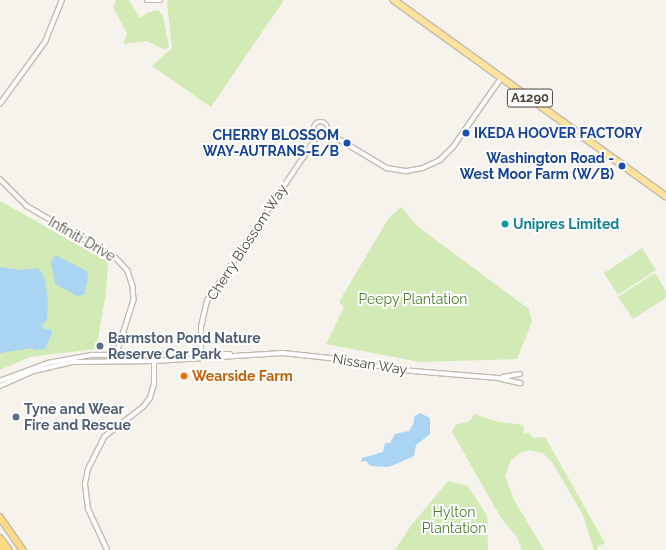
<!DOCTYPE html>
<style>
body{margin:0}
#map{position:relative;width:666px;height:550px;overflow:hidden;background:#f6f3ec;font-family:Raleway,sans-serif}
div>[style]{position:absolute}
.green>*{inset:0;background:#d2eab5}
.water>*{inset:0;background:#a9d4f2}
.roads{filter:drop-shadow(1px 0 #c2bbae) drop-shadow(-1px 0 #c2bbae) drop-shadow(0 1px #c2bbae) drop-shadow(0 -1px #c2bbae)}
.minor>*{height:3.5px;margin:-1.75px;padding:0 1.75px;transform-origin:1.75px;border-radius:1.75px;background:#fff}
.minor>.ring{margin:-1.75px;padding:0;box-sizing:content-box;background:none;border:3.5px solid #fff;border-radius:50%}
.primary>*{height:5.5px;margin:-2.75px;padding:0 2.75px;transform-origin:2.75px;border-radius:2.75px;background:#ffe39c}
.trunk>*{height:5.5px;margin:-2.75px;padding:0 2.75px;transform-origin:2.75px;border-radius:2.75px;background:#ffd985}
.dots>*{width:11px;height:11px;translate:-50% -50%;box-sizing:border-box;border:2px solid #fff;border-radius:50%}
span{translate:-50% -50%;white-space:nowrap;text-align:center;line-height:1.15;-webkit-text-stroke:4px #fff;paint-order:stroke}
.shield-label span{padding:1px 3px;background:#fff;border:1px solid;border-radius:3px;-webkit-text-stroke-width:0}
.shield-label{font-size:13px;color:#4b4439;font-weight:700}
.transit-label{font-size:14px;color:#164399;font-weight:700}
.left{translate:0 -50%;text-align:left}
.right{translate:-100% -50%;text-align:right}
.culture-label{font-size:14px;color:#0d838f;font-weight:700}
.street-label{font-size:14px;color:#4b4439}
.park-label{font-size:14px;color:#4a7f2a}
.service-label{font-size:14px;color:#4e5e75;font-weight:700}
.food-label{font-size:14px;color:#c56008;font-weight:700}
</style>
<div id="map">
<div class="green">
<div style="clip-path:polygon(116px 0,129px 0,140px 18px,148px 12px,158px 10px,163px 16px,169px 47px,165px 50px,147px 41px,123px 44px,127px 34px,113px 7px)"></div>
<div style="clip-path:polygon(169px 0,284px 0,211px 107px,152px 66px,172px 48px,167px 3px)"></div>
<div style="clip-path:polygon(0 201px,108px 262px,106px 293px,96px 349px,30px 357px,0 370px)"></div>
<div style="clip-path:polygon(401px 207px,417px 226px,529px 309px,532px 322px,517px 359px,420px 362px,326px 344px,344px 307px,339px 302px,388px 219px)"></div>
<div style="clip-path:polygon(642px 248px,656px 270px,618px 295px,604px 273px)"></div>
<div style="clip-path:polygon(655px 273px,666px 291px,666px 298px,633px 319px,618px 297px)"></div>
<div style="clip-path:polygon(474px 414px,495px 421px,523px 425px,524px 434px,528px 432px,533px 438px,545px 437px,605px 543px,597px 547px,598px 550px,594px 550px,583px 515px,552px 462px,543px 453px,529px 450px,522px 452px,511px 460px,505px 475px,514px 500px,544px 550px,522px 550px,517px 537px,501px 518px,452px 432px,455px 425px,470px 421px)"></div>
<div style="clip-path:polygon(448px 481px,468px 486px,487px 516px,488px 550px,395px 550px,410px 527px)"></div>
</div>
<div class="water">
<div style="clip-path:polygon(55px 255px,87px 271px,88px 279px,84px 295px,77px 296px,55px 284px,51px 262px)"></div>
<div style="clip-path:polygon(0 267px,20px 270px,37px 268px,41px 271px,45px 279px,48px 302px,47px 320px,42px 325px,44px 329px,51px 329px,52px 333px,45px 349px,35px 350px,32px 348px,0 353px)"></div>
<div style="clip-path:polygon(420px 413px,430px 418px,430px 434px,416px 445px,414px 456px,389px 467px,371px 466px,366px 461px,361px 462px,362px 458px,383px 452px,385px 443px,390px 443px,395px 434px,409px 431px,414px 423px,414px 417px)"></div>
</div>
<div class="roads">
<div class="minor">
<div style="left:147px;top:0;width:13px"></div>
<div style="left:0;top:104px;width:77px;rotate:-54deg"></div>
<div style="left:45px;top:42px;width:45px;rotate:-68deg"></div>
<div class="ring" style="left:314px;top:122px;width:10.5px;height:10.5px"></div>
<div style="left:327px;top:132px;width:70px;rotate:31deg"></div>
<div style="left:387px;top:168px;width:20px;rotate:9deg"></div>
<div style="left:407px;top:171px;width:16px;rotate:-11deg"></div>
<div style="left:423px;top:168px;width:19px;rotate:-25deg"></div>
<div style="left:440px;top:160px;width:18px;rotate:-45deg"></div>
<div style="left:453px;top:147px;width:85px;rotate:-55deg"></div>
<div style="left:0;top:179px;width:38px;rotate:45deg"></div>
<div style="left:27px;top:206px;width:103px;rotate:30.3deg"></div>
<div style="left:116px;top:258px;width:18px;rotate:47deg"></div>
<div style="left:128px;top:271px;width:16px;rotate:72deg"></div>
<div style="left:133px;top:286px;width:14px;rotate:86deg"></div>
<div style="left:134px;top:300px;width:63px;rotate:107.6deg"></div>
<div style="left:201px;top:358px;width:31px;rotate:-90deg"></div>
<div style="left:201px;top:327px;width:27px;rotate:-77deg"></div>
<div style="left:207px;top:301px;width:200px;rotate:-56.2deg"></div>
<div style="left:503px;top:377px;width:17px;rotate:-10deg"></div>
<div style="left:0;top:381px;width:51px;rotate:-20.6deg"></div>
<div style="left:48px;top:363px;width:44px;rotate:-10.5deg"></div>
<div style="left:91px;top:355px;width:139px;rotate:-0.4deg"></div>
<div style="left:0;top:386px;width:37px;rotate:-24deg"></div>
<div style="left:34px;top:371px;width:40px;rotate:-13deg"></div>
<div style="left:73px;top:362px;width:82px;rotate:-0.7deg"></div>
<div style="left:155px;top:361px;width:128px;rotate:-3.6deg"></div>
<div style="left:283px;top:353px;width:56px;rotate:6.1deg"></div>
<div style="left:339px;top:359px;width:63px;rotate:10.1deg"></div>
<div style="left:401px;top:370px;width:97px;rotate:4.7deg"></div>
<div style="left:498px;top:378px;width:23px;rotate:13deg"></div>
<div style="left:107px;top:550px;width:45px;rotate:-114.9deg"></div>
<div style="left:88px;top:509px;width:25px;rotate:-97deg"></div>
<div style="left:85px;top:484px;width:15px;rotate:-79deg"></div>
<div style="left:88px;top:469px;width:36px;rotate:-63deg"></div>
<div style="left:104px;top:437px;width:49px;rotate:-37.6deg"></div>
<div style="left:143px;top:407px;width:11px;rotate:-52deg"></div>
<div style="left:150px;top:398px;width:15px;rotate:-74deg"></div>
<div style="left:154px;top:384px;width:29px;rotate:-90deg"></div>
</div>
<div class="primary">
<div style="left:394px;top:0;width:335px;rotate:35.8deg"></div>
</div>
<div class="trunk">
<div style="left:0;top:517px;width:40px;rotate:55.1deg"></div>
<div style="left:0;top:538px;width:15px;rotate:53deg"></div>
<div style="left:0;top:546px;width:5px;rotate:53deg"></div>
</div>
</div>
<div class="dots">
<div style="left:466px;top:133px;background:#1a4fb4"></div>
<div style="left:347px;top:143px;background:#1a4fb4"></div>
<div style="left:622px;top:166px;background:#1a4fb4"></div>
<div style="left:505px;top:224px;background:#0f9aa8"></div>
<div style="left:100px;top:346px;background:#5c6f8a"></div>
<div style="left:184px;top:376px;background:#e8710a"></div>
<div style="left:16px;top:417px;background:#5c6f8a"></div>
</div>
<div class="shield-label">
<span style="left:530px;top:98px">A1290</span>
</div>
<div class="transit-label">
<span class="left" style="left:474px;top:133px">IKEDA HOOVER FACTORY</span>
<span class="right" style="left:339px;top:143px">CHERRY BLOSSOM<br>WAY-AUTRANS-E/B</span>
<span class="right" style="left:614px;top:166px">Washington Road -<br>West Moor Farm (W/B)</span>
</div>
<div class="culture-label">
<span class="left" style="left:513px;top:224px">Unipres Limited</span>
</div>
<div class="street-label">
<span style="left:82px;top:239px;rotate:30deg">Infiniti Drive</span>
<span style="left:247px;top:242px;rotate:-57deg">Cherry Blossom Way</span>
<span style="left:370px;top:364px;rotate:9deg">Nissan Way</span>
</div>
<div class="park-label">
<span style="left:413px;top:299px">Peepy Plantation</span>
<span style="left:454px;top:520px">Hylton<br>Plantation</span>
</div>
<div class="service-label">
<span class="left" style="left:108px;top:346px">Barmston Pond Nature<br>Reserve Car Park</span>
<span class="left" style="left:24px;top:417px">Tyne and Wear<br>Fire and Rescue</span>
</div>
<div class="food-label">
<span class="left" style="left:192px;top:376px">Wearside Farm</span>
</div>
</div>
